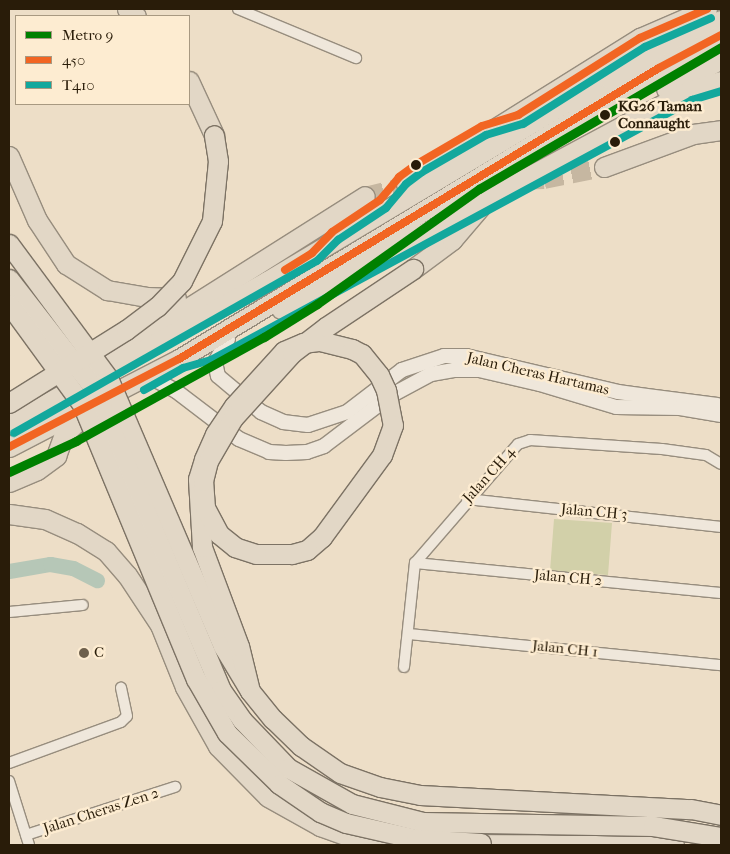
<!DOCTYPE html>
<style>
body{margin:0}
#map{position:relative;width:730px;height:854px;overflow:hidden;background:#eddec7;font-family:"IM FELL French Canon",serif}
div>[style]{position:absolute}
.green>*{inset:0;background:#d2d0a9}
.river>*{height:15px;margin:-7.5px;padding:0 7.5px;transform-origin:7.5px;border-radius:7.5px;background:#b6c7b7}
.highway-tunnel>*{height:19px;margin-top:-9.5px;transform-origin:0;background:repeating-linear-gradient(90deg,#c6b7a1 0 19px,transparent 0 28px)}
.roads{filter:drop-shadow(1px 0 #978d7e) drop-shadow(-1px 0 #978d7e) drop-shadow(0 1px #978d7e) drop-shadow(0 -1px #978d7e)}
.street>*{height:10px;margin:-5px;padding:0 5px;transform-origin:5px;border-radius:5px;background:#efe7db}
.secondary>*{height:14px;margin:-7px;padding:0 7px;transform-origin:7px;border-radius:7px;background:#efe7db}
.highway>*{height:19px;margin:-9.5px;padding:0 9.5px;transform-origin:9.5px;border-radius:9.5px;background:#e2d7c6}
.bridges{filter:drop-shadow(1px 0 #7c7264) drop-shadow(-1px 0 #7c7264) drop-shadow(0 1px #7c7264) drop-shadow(0 -1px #7c7264)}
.highway-bridge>*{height:19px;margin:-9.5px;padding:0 9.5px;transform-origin:9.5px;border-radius:9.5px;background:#e2d7c6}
.bus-1>*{height:8px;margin:-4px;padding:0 4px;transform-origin:4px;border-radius:4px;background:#f26522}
.bus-2>*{height:8px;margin:-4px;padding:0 4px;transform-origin:4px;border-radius:4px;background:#12a89d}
.metro-1>*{height:9px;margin:-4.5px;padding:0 4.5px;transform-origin:4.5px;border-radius:4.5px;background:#008000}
.dots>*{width:14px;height:14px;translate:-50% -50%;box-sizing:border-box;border:2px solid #fdecd1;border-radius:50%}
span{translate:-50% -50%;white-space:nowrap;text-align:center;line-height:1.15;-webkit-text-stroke:5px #fdecd1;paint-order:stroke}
.stop-label{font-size:15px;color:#291c09;font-weight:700}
.left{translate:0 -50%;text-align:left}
.street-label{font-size:15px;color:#291c09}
.poi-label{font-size:15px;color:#291c09}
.frame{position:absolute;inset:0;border:10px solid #291c09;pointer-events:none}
.legend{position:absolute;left:15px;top:15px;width:175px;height:90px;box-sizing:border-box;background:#fdecd1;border:1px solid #a89981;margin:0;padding:6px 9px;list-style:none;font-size:15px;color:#291c09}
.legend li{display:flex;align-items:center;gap:10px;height:25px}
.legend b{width:25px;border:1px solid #a89981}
</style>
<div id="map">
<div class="green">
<div style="clip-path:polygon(554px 519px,612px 523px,608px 575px,550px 571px)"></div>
</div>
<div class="river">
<div style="left:9px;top:571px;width:42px;rotate:-9.7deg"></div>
<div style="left:50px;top:564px;width:23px;rotate:10deg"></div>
<div style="left:73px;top:568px;width:27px;rotate:27deg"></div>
</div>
<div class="highway-tunnel">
<div style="left:365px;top:196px;width:55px;rotate:-13.8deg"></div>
<div style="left:418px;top:183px;width:126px;rotate:-1.8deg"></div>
<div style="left:544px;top:179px;width:61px;rotate:-11.3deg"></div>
</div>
<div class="roads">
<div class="street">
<div style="left:238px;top:9px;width:128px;rotate:22.6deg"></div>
<div style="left:467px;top:499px;width:256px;rotate:6.3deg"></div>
<div style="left:415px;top:563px;width:307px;rotate:5.6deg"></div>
<div style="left:9px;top:612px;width:74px;rotate:-5.4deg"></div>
<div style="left:409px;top:634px;width:314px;rotate:5.7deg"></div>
<div style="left:404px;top:667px;width:105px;rotate:-84deg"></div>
<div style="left:415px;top:563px;width:157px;rotate:-49.1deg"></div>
<div style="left:518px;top:444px;width:13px;rotate:-18deg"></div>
<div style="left:530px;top:440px;width:132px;rotate:3.9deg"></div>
<div style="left:662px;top:449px;width:44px;rotate:7.8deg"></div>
<div style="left:706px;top:455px;width:17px;rotate:31deg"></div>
<div style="left:9px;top:763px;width:119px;rotate:-20.1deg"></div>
<div style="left:121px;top:722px;width:8px;rotate:-45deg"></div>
<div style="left:127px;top:716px;width:29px;rotate:-102deg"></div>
<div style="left:9px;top:781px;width:67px;rotate:72.6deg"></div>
<div style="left:26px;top:835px;width:157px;rotate:-17.9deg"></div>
</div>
<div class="secondary">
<div style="left:228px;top:339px;width:26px;rotate:119deg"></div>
<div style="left:215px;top:362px;width:14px;rotate:78deg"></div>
<div style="left:218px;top:376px;width:56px;rotate:39.9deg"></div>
<div style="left:261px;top:412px;width:24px;rotate:24deg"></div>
<div style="left:283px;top:422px;width:25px;rotate:7deg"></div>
<div style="left:308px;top:425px;width:41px;rotate:-18.4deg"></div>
<div style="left:347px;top:412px;width:69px;rotate:-37.4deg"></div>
<div style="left:402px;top:370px;width:44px;rotate:-18.4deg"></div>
<div style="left:444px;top:356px;width:22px"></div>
<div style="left:466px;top:356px;width:156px;rotate:13.3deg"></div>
<div style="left:618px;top:392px;width:100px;rotate:7.5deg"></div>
<div style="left:148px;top:376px;width:32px;rotate:28deg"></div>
<div style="left:176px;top:391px;width:79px;rotate:37.3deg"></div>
<div style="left:239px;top:439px;width:33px;rotate:23deg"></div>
<div style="left:269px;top:452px;width:17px;rotate:3deg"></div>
<div style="left:286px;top:453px;width:21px;rotate:-3deg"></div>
<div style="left:307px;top:452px;width:18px;rotate:-19deg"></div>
<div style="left:324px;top:446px;width:83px;rotate:-37.1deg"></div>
<div style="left:390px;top:396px;width:47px;rotate:-28.2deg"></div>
<div style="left:431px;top:374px;width:23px;rotate:-10deg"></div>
<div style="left:454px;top:370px;width:25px"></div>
<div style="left:479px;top:370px;width:63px;rotate:12.9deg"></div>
<div style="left:540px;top:384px;width:79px;rotate:16.8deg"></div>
<div style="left:616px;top:407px;width:64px;rotate:0.9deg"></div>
<div style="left:680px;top:408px;width:42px;rotate:9.7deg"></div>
</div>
<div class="highway">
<div style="left:127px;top:9px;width:11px;rotate:38deg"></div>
<div style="left:189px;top:81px;width:60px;rotate:65.2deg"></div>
<div style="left:666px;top:89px;width:63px;rotate:-28.6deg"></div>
<div style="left:9px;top:156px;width:70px;rotate:66.4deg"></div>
<div style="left:37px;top:220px;width:53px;rotate:56.6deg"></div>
<div style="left:66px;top:264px;width:49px;rotate:32.4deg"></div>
<div style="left:107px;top:290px;width:40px;rotate:10deg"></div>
<div style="left:146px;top:297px;width:30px;rotate:2deg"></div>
<div style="left:604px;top:167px;width:95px;rotate:-20.3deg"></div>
<div style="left:693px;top:134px;width:28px;rotate:-8deg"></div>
<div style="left:406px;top:184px;width:276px;rotate:-32deg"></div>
<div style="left:640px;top:38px;width:73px;rotate:-23.4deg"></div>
<div style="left:413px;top:269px;width:49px;rotate:-36.6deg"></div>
<div style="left:452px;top:240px;width:45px;rotate:-49.5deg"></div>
<div style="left:281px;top:309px;width:462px;rotate:-28.2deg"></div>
<div style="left:688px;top:91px;width:34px;rotate:-17deg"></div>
<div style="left:101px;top:363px;width:312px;rotate:-32.3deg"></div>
<div style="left:9px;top:424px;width:295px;rotate:-29deg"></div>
<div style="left:267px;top:281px;width:397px;rotate:-30.8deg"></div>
<div style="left:608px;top:78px;width:127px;rotate:-27.2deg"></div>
<div style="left:9px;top:447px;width:191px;rotate:-27.4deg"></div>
<div style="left:179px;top:359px;width:561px;rotate:-31.23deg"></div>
<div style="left:659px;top:68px;width:70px;rotate:-28deg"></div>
<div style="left:9px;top:482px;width:30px;rotate:-23deg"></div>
<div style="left:37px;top:470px;width:24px;rotate:-36deg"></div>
<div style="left:56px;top:456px;width:23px;rotate:-70deg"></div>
<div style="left:64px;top:434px;width:26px;rotate:-43deg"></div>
<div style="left:9px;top:514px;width:36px;rotate:8deg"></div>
<div style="left:45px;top:519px;width:35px;rotate:24deg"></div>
<div style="left:77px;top:533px;width:34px;rotate:32deg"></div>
<div style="left:106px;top:551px;width:32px;rotate:49deg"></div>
<div style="left:127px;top:575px;width:60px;rotate:56.6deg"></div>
<div style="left:160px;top:625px;width:67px;rotate:68deg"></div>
<div style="left:185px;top:687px;width:68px;rotate:60.8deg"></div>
<div style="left:218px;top:746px;width:71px;rotate:45.6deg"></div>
<div style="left:268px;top:797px;width:60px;rotate:29.1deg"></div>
<div style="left:320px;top:826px;width:29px;rotate:20deg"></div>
<div style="left:347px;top:836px;width:50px;rotate:10.4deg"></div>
<div style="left:465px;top:844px;width:209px;rotate:0.3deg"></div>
</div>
</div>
<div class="bridges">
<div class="highway-bridge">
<div style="left:9px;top:244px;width:167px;rotate:53.5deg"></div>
<div style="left:108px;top:378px;width:292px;rotate:66.8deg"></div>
<div style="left:223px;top:646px;width:52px;rotate:59deg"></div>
<div style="left:250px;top:691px;width:36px;rotate:51deg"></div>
<div style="left:273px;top:719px;width:39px;rotate:44deg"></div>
<div style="left:301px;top:746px;width:47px;rotate:34.7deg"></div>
<div style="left:340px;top:773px;width:42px;rotate:19.3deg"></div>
<div style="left:380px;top:787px;width:41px;rotate:11.3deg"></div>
<div style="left:420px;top:795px;width:271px;rotate:3deg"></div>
<div style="left:691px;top:809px;width:31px;rotate:11deg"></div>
<div style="left:9px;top:279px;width:137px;rotate:52.1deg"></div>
<div style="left:93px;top:387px;width:329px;rotate:67.1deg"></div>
<div style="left:221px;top:690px;width:37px;rotate:55deg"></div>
<div style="left:242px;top:720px;width:66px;rotate:46.2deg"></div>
<div style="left:288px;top:768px;width:73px;rotate:29.4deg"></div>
<div style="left:352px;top:804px;width:73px;rotate:14.2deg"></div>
<div style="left:423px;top:822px;width:230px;rotate:1deg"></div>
<div style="left:653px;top:826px;width:69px;rotate:9.2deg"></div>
<div style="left:9px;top:304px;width:124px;rotate:53.9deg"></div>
<div style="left:82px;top:404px;width:298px;rotate:67.5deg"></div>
<div style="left:196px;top:679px;width:62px;rotate:60.1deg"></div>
<div style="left:227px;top:733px;width:73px;rotate:44.4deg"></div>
<div style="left:279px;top:784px;width:50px;rotate:34.3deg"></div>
<div style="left:320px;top:812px;width:28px;rotate:23deg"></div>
<div style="left:346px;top:823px;width:72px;rotate:12.9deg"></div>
<div style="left:416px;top:839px;width:65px;rotate:3.5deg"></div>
<div style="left:9px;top:403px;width:138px;rotate:-32deg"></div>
<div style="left:126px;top:330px;width:39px;rotate:-37deg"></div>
<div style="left:157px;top:307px;width:36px;rotate:-46deg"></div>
<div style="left:182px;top:281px;width:67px;rotate:-63.4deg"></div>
<div style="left:212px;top:221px;width:60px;rotate:-84.3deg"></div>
<div style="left:218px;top:161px;width:26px;rotate:-99deg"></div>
<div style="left:250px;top:691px;width:46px;rotate:-103.7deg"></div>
<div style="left:239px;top:646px;width:106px;rotate:-110.5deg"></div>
<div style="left:202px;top:547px;width:68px;rotate:-93.4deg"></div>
<div style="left:198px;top:479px;width:21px;rotate:-73deg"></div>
<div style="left:204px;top:459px;width:27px;rotate:-66deg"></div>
<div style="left:215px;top:434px;width:34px;rotate:-56deg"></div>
<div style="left:234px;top:406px;width:74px;rotate:-47.7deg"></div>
<div style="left:284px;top:351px;width:21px;rotate:-23deg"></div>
<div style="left:303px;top:343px;width:17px;rotate:-7deg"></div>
<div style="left:320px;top:341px;width:33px;rotate:14deg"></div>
<div style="left:352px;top:349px;width:11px;rotate:27deg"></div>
<div style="left:362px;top:354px;width:27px;rotate:51deg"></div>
<div style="left:379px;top:375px;width:17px;rotate:65deg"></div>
<div style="left:386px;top:390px;width:36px;rotate:79deg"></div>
<div style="left:393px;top:425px;width:32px;rotate:110deg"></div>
<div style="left:382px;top:455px;width:102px;rotate:126.2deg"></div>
<div style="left:322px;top:537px;width:20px;rotate:139deg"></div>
<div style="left:307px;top:550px;width:16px;rotate:165deg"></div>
<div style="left:292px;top:554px;width:36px;rotate:180deg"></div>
<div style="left:256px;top:554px;width:22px;rotate:-162deg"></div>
<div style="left:235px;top:547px;width:21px;rotate:-141deg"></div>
<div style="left:219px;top:534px;width:30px;rotate:-118deg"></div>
<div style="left:205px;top:508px;width:27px;rotate:-94deg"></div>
<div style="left:203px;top:481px;width:21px;rotate:-76deg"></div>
<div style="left:208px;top:461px;width:50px;rotate:-59.8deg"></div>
<div style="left:233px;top:418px;width:88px;rotate:-47.8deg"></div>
<div style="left:292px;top:353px;width:43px;rotate:-37.4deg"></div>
<div style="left:326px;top:327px;width:105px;rotate:-33.7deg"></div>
</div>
</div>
<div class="bus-1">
<div style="left:285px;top:270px;width:32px;rotate:-32deg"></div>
<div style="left:312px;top:253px;width:29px;rotate:-46deg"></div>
<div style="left:332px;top:232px;width:58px;rotate:-33.7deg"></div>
<div style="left:380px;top:200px;width:30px;rotate:-50deg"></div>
<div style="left:399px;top:177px;width:22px;rotate:-36deg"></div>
<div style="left:417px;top:164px;width:75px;rotate:-30.3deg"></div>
<div style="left:482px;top:126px;width:38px;rotate:-17deg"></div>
<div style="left:518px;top:115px;width:144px;rotate:-32.3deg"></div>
<div style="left:640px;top:38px;width:73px;rotate:-23.4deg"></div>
<div style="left:9px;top:447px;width:191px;rotate:-27.4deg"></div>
<div style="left:179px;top:359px;width:561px;rotate:-31.23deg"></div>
<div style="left:659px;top:68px;width:70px;rotate:-28deg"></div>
</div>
<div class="bus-2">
<div style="left:144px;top:390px;width:45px;rotate:-29.4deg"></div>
<div style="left:183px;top:368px;width:29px;rotate:-16deg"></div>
<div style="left:211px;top:360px;width:547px;rotate:-28.39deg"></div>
<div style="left:692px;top:100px;width:30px;rotate:-17deg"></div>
<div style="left:14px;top:433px;width:348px;rotate:-29.6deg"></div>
<div style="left:317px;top:261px;width:30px;rotate:-45deg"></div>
<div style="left:338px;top:240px;width:58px;rotate:-33.7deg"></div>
<div style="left:386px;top:208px;width:31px;rotate:-50deg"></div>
<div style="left:406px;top:184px;width:20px;rotate:-37deg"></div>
<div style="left:422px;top:172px;width:74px;rotate:-30deg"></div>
<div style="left:486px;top:135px;width:39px;rotate:-17deg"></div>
<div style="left:523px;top:124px;width:144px;rotate:-32.3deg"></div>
<div style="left:645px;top:47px;width:72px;rotate:-23.7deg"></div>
</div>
<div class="metro-1">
<div style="left:9px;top:472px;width:74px;rotate:-24.8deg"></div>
<div style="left:76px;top:441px;width:215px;rotate:-29deg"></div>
<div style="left:264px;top:337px;width:62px;rotate:-31.9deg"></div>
<div style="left:317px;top:304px;width:199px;rotate:-35.4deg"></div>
<div style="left:479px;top:189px;width:281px;rotate:-30.4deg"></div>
</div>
<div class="dots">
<div style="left:605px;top:115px;background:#291c09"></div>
<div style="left:615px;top:142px;background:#291c09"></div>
<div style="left:416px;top:165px;background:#291c09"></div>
<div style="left:84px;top:653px;background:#6e604c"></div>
</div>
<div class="stop-label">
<span class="left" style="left:618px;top:115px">KG26 Taman<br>Connaught</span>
</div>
<div class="street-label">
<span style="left:538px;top:374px;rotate:13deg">Jalan Cheras Hartamas</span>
<span style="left:489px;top:475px;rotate:-48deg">Jalan CH 4</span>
<span style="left:594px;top:512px;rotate:5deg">Jalan CH 3</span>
<span style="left:568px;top:578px;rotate:5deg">Jalan CH 2</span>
<span style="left:565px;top:649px;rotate:6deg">Jalan CH 1</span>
<span style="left:101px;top:811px;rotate:-18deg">Jalan Cheras Zen 2</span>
</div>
<div class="poi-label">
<span class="left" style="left:94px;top:653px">C</span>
</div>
<div class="frame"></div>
<ul class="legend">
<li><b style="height:6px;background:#008000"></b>Metro 9</li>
<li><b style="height:6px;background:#f26522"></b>450</li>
<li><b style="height:6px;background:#12a89d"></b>T410</li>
</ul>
</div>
